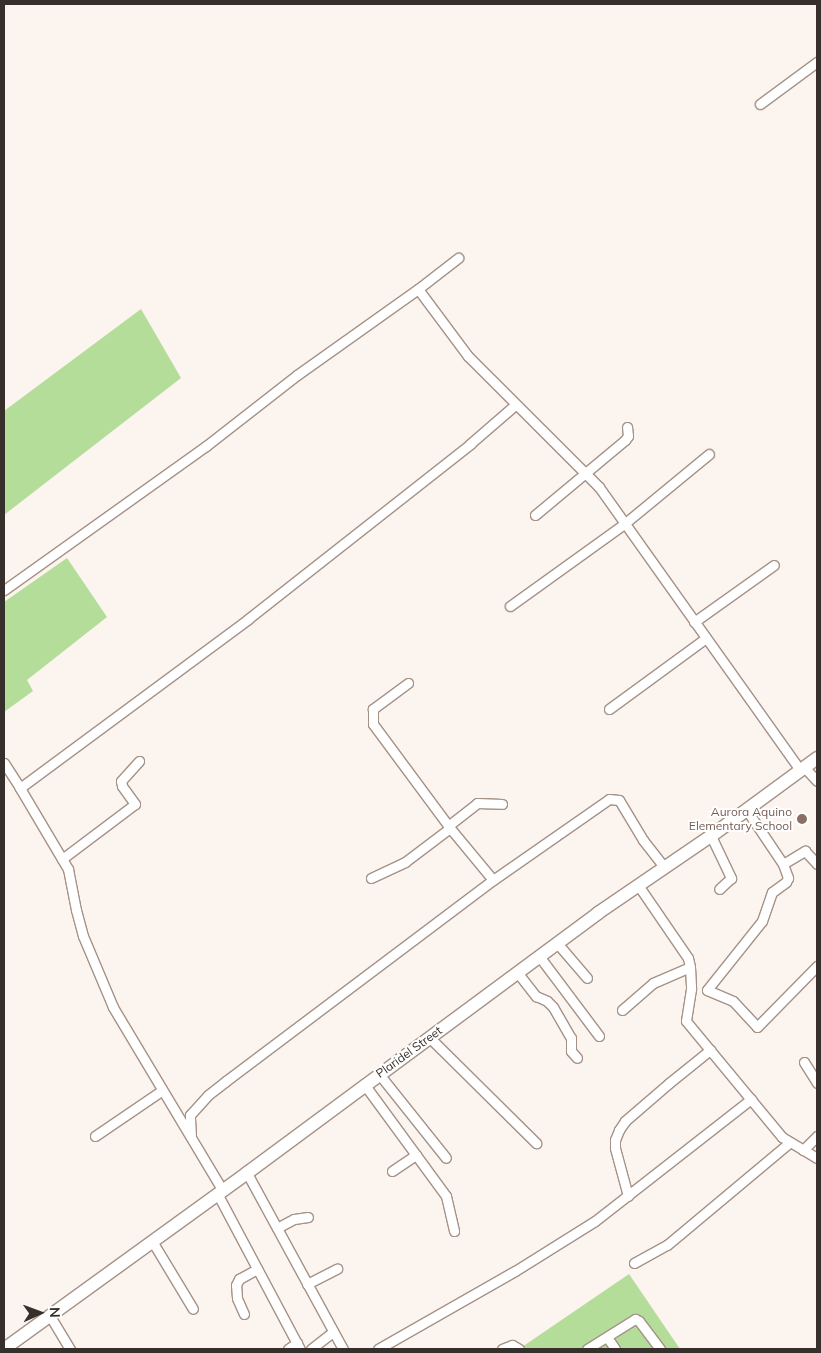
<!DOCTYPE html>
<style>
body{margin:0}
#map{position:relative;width:821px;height:1353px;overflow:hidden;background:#fcf4ef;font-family:Mulish,sans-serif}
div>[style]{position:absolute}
.green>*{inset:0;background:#b5dd9a}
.roads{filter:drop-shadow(1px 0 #a59287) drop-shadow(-1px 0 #a59287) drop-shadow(0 1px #a59287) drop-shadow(0 -1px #a59287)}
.street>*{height:9px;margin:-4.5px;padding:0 4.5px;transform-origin:4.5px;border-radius:4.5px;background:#fff}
.secondary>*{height:12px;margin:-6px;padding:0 6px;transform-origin:6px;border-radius:6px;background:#fff}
.dots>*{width:14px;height:14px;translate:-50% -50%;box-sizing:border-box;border:2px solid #fff;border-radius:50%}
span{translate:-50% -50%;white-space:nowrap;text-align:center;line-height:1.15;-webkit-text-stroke:4px #fff;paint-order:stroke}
.education-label{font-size:12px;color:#785e54}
.right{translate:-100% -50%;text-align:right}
.street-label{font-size:12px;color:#372f2b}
.frame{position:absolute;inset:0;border:5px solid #372f2b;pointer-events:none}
.north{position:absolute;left:15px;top:1288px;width:50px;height:50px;-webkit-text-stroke:4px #fff;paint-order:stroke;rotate:88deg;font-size:14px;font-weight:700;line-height:20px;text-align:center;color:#372f2b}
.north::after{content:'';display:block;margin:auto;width:18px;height:22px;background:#372f2b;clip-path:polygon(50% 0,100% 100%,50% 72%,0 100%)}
</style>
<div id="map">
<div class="green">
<div style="clip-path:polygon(141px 309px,181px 378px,4px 515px,4px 411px)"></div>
<div style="clip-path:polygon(67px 558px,107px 617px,27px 680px,33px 691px,4px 712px,4px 602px)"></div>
<div style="clip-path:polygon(629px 1274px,680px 1349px,519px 1349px)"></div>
</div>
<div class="roads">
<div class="street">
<div style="left:760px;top:104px;width:71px;rotate:-36.4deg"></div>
<div style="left:418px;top:289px;width:51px;rotate:-37.8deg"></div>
<div style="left:535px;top:515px;width:117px;rotate:-39.8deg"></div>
<div style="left:625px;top:440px;width:5px;rotate:-53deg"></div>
<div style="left:628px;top:436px;width:9px;rotate:-96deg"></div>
<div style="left:4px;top:590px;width:248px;rotate:-35.5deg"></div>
<div style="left:206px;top:446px;width:115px;rotate:-38deg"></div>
<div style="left:297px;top:375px;width:148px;rotate:-35.4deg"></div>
<div style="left:418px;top:289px;width:84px;rotate:53.3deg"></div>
<div style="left:468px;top:356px;width:185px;rotate:45deg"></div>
<div style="left:599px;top:487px;width:347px;rotate:54.6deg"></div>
<div style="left:510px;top:606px;width:140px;rotate:-35.7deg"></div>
<div style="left:624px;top:524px;width:110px;rotate:-39.5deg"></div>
<div style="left:694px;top:622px;width:98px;rotate:-35.5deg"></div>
<div style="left:408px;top:683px;width:44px;rotate:143.4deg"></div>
<div style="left:373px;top:709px;width:15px;rotate:90deg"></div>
<div style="left:373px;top:724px;width:129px;rotate:53.5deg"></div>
<div style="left:609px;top:709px;width:120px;rotate:-36.2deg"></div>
<div style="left:4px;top:763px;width:30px;rotate:57deg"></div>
<div style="left:804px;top:767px;width:19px;rotate:47deg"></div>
<div style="left:746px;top:809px;width:66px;rotate:56.1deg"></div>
<div style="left:783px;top:864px;width:26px;rotate:-31deg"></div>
<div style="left:805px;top:851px;width:18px;rotate:47deg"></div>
<div style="left:448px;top:826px;width:37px;rotate:-38deg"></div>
<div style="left:477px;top:803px;width:25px;rotate:2deg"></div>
<div style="left:711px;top:836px;width:47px;rotate:64.5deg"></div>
<div style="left:731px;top:878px;width:16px;rotate:137deg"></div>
<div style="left:62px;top:859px;width:91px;rotate:-37deg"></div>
<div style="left:135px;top:804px;width:22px;rotate:-126deg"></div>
<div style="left:122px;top:786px;width:5px;rotate:-101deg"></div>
<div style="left:121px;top:781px;width:27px;rotate:-48deg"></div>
<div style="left:783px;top:864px;width:15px;rotate:70deg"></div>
<div style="left:788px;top:878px;width:4px;rotate:117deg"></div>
<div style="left:786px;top:882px;width:17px;rotate:144deg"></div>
<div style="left:772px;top:892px;width:31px;rotate:109deg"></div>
<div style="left:762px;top:921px;width:88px;rotate:128.6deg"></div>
<div style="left:707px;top:990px;width:28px;rotate:23deg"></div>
<div style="left:733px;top:1001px;width:35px;rotate:47deg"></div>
<div style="left:757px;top:1027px;width:86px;rotate:-45.5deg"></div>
<div style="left:371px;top:878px;width:38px;rotate:-25deg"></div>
<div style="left:405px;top:862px;width:56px;rotate:-37.1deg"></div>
<div style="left:450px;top:828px;width:67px;rotate:50.4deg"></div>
<div style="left:638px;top:885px;width:88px;rotate:55.6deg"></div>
<div style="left:688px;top:958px;width:9px;rotate:77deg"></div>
<div style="left:690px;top:967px;width:22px;rotate:87deg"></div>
<div style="left:691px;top:989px;width:32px;rotate:99deg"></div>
<div style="left:686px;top:1021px;width:151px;rotate:50.4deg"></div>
<div style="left:782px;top:1137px;width:41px;rotate:31deg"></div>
<div style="left:557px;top:943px;width:46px;rotate:49.4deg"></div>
<div style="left:539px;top:956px;width:100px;rotate:53.1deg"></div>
<div style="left:517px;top:972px;width:31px;rotate:52deg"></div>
<div style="left:536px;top:996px;width:12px;rotate:24deg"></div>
<div style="left:547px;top:1001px;width:8px;rotate:45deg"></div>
<div style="left:553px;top:1007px;width:36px;rotate:60deg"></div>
<div style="left:571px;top:1038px;width:13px;rotate:90deg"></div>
<div style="left:571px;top:1051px;width:9px;rotate:49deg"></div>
<div style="left:622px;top:1010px;width:41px;rotate:-41.1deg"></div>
<div style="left:653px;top:983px;width:40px;rotate:-23.4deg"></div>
<div style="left:429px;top:1037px;width:151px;rotate:44.7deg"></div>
<div style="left:804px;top:1062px;width:25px;rotate:58deg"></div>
<div style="left:379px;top:1074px;width:107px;rotate:51.4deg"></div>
<div style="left:364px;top:1084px;width:139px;rotate:53.8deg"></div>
<div style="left:446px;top:1196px;width:36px;rotate:77deg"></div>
<div style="left:95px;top:1136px;width:80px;rotate:-34.3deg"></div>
<div style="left:191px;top:1137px;width:22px;rotate:-93deg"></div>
<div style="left:190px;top:1115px;width:27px;rotate:-48deg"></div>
<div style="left:208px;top:1095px;width:23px;rotate:-38deg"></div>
<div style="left:226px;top:1081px;width:334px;rotate:-37deg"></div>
<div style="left:493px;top:880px;width:141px;rotate:-34.9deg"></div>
<div style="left:609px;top:799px;width:10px;rotate:6deg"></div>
<div style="left:619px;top:800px;width:47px;rotate:59deg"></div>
<div style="left:643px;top:840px;width:34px;rotate:52deg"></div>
<div style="left:803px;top:1150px;width:20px;rotate:-45deg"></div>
<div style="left:392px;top:1171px;width:29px;rotate:-34deg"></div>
<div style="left:247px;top:1173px;width:200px;rotate:61.4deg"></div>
<div style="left:223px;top:1191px;width:214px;rotate:-120.9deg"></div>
<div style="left:113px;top:1007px;width:77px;rotate:-112.9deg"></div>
<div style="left:83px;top:936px;width:27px;rotate:-105deg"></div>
<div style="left:76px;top:910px;width:42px;rotate:-101deg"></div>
<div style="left:68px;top:869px;width:94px;rotate:-120.7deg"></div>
<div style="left:20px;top:788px;width:284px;rotate:-36.5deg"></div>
<div style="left:248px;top:619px;width:283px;rotate:-38.2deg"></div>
<div style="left:470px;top:444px;width:60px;rotate:-40.9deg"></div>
<div style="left:218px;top:1195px;width:174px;rotate:62deg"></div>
<div style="left:628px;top:1196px;width:50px;rotate:-105.2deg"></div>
<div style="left:615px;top:1148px;width:8px;rotate:-90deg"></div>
<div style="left:615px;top:1140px;width:11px;rotate:-68deg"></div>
<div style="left:619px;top:1130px;width:11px;rotate:-56deg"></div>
<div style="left:625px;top:1121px;width:58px;rotate:-40.8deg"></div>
<div style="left:669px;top:1083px;width:53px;rotate:-38.8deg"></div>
<div style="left:277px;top:1228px;width:19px;rotate:-28deg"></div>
<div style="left:294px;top:1219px;width:14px;rotate:-8deg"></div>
<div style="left:152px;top:1241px;width:79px;rotate:58.9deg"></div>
<div style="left:634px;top:1263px;width:38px;rotate:-29deg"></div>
<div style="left:667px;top:1245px;width:159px;rotate:-39.9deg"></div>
<div style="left:307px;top:1284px;width:34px;rotate:-27deg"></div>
<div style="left:244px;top:1314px;width:17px;rotate:-114deg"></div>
<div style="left:237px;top:1298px;width:13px;rotate:-94deg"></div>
<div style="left:236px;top:1285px;width:7px;rotate:-63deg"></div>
<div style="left:239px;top:1279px;width:21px;rotate:-29deg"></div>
<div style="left:50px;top:1316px;width:39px;rotate:59deg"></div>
<div style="left:607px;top:1337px;width:14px;rotate:56deg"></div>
<div style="left:288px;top:1349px;width:11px;rotate:-34deg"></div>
<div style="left:311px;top:1349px;width:28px;rotate:-38deg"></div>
<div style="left:378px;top:1349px;width:158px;rotate:-29.7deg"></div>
<div style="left:515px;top:1271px;width:94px;rotate:-32deg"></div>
<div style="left:595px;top:1221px;width:198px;rotate:-38deg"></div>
<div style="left:502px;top:1349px;width:11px;rotate:-22deg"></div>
<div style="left:512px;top:1345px;width:8px;rotate:30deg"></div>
<div style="left:587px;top:1349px;width:57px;rotate:-32deg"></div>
<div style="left:635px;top:1319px;width:4px;rotate:27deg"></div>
<div style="left:639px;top:1321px;width:35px;rotate:53deg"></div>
</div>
<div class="secondary">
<div style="left:4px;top:1349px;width:300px;rotate:-35.9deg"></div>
<div style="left:247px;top:1173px;width:437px;rotate:-36.5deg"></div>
<div style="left:598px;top:913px;width:137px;rotate:-34.3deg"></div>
<div style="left:711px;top:836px;width:132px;rotate:-36.3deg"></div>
</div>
</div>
<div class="dots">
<div style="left:802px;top:819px;background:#8d6e63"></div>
</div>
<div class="education-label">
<span class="right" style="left:792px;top:819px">Aurora Aquino<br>Elementary School</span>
</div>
<div class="street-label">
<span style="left:409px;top:1052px;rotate:-36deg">Plaridel Street</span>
</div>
<div class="frame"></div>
<div class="north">N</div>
</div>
